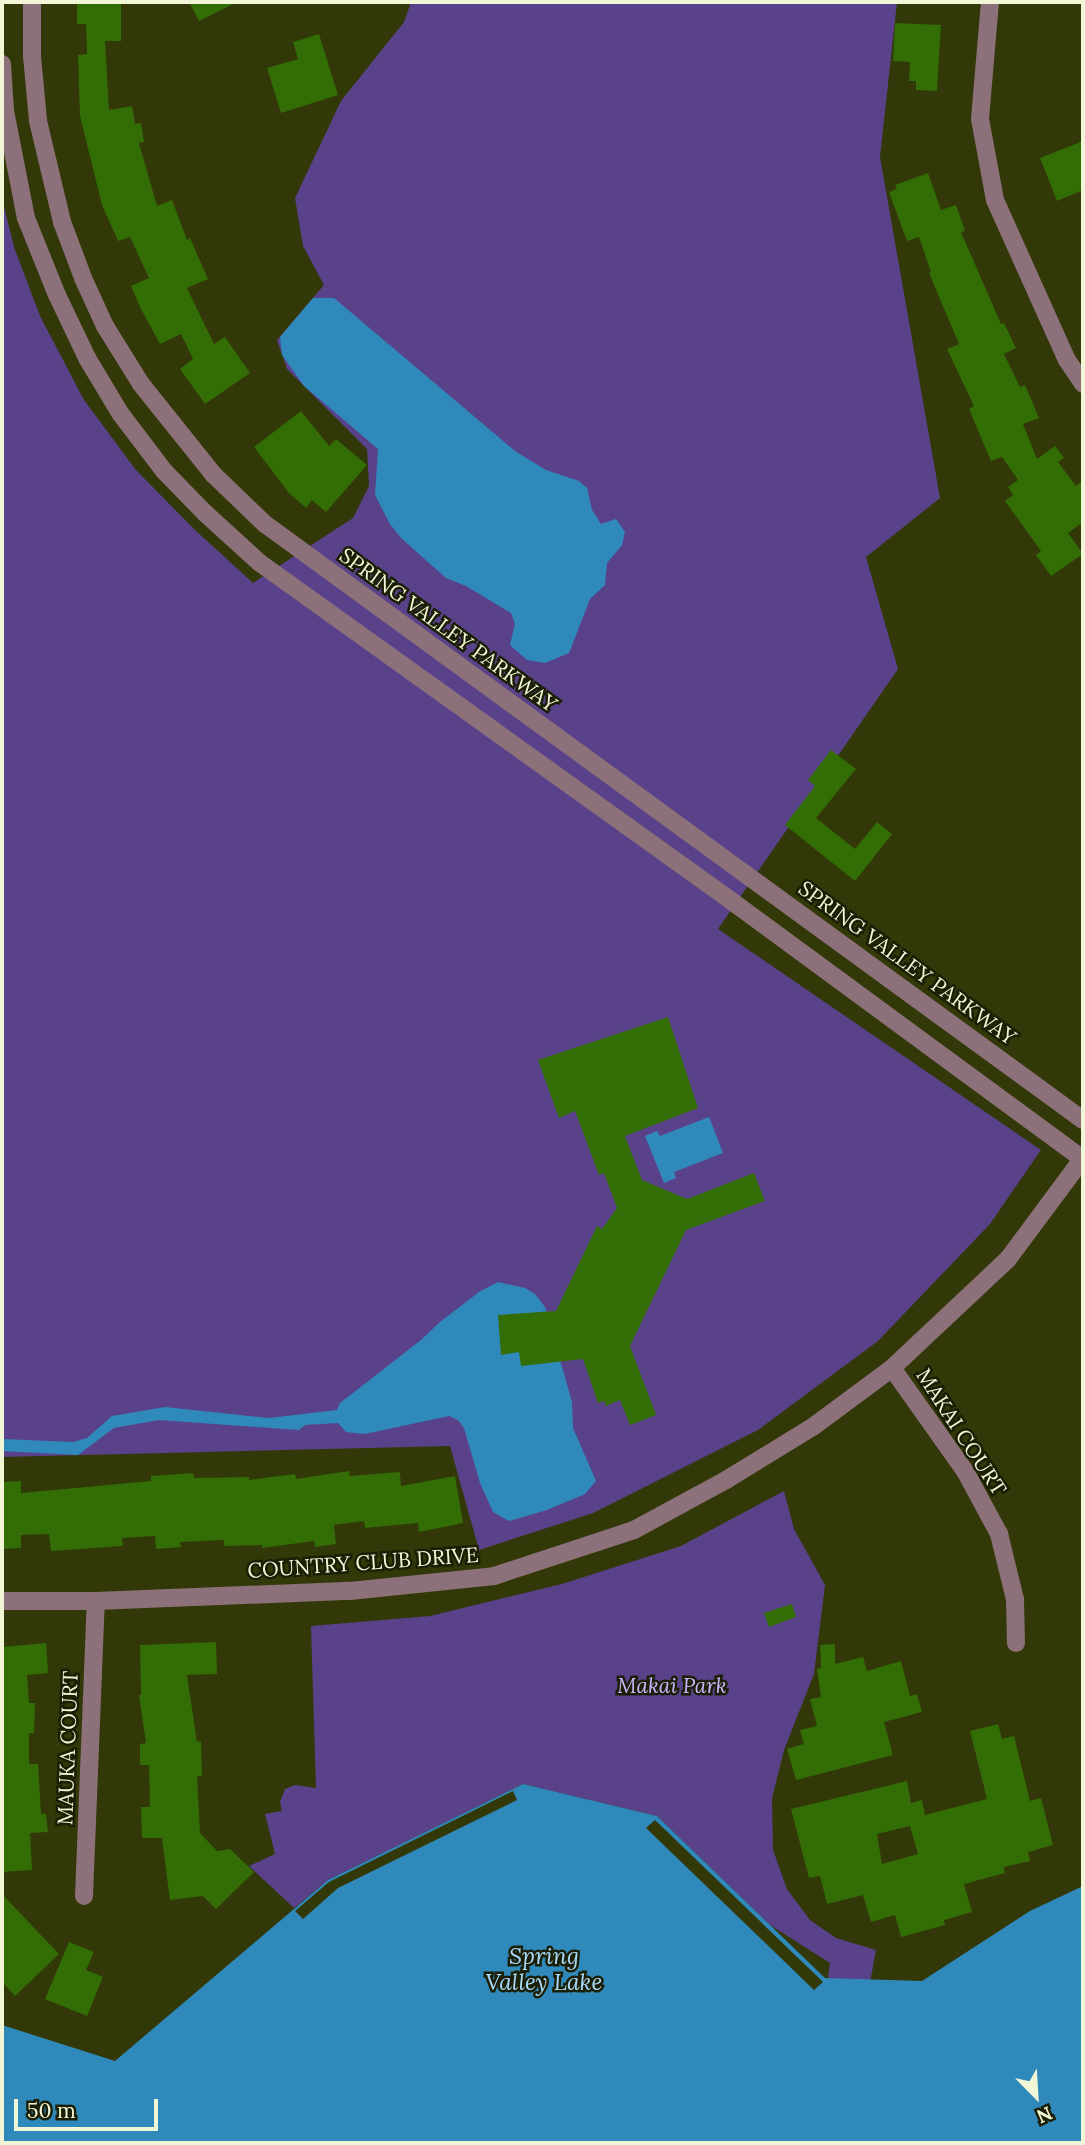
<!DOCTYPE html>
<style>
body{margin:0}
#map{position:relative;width:1085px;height:2145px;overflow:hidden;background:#323807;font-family:Lora,serif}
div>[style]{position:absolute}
.green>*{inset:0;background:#594289}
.water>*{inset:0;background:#2f8abb}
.pier>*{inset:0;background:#323807}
.building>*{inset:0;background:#326d06}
.minor>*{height:18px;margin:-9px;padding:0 9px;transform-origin:9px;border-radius:9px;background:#8d717a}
span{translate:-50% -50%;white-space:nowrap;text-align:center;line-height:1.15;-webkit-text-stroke:5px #1b1e05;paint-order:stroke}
.street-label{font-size:21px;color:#f0f6d6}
.park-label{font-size:21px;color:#c9b6fe;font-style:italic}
.water-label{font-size:23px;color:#a7d9f8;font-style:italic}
.frame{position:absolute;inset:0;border:4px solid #f0f6d6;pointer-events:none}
.north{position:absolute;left:1001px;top:2061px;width:70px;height:70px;-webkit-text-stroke:5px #1b1e05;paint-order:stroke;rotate:156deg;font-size:19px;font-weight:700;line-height:28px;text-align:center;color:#f0f6d6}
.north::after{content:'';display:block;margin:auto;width:24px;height:32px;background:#f0f6d6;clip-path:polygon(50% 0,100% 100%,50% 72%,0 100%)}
.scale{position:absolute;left:14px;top:2099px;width:144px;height:32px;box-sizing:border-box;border:4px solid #f0f6d6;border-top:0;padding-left:9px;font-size:21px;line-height:24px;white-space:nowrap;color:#f0f6d6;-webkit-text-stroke:5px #1b1e05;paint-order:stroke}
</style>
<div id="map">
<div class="green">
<div style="clip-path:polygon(411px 2px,897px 2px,880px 157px,940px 498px,866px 557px,898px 669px,718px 929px,1041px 1150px,990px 1224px,878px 1341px,758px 1430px,593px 1513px,479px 1550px,450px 1446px,2px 1457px,2px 198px,14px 247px,40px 316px,84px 400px,136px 470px,194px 529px,253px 583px,353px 518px,369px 486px,367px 449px,287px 369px,277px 340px,324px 285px,303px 246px,295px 198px,341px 101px,404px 22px)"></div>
<div style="clip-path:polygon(784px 1491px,794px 1529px,825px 1585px,814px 1674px,784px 1750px,772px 1798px,773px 1850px,787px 1889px,810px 1920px,836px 1938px,876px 1950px,868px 1994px,828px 1977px,830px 1963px,770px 1925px,657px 1816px,523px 1784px,328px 1880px,294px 1908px,249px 1866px,275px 1854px,265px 1814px,282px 1811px,280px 1802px,285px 1789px,295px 1785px,316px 1788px,311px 1626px,430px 1616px,562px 1584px,681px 1546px)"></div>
</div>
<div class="water">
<div style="clip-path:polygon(313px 298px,334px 298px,515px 451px,546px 470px,579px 481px,587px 488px,592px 510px,601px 524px,616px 519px,625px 532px,622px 545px,607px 563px,605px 585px,590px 599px,569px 653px,545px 663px,527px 660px,510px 645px,515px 624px,511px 613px,466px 586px,446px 578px,401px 538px,390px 524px,375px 495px,378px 449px,304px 386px,282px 355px,280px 337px)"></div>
<div style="clip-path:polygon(709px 1117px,723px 1153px,674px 1172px,676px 1178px,664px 1183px,645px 1136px,657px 1131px,660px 1136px)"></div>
<div style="clip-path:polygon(498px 1282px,525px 1288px,535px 1294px,545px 1307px,572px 1402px,573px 1428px,596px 1481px,585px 1494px,547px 1510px,509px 1521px,493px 1512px,480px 1483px,464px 1428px,458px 1420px,449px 1416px,365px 1434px,346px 1432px,338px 1423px,305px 1425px,299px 1430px,159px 1420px,114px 1428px,78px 1455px,2px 1451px,2px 1439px,73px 1442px,87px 1438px,112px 1416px,165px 1407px,269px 1418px,337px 1410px,340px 1403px,421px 1340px,440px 1322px,479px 1292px)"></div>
<div style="clip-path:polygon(523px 1784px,657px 1816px,825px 1978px,922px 1981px,1030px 1911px,1083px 1886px,1083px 2143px,2px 2143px,2px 2025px,115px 2061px,328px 1880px)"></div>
</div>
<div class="pier">
<div style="clip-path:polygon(513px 1791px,517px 1800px,338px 1888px,303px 1919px,295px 1911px,329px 1882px)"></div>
<div style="clip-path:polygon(655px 1820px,823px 1982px,814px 1990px,646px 1828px)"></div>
</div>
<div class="building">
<div style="clip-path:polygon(189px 2px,237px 2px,199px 21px)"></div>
<div style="clip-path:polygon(77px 3px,121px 3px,121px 41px,105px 41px,109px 110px,132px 106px,135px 124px,141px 123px,144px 142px,139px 143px,157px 206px,172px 200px,187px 240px,190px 238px,208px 279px,187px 288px,214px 344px,225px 337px,250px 373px,205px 404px,180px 369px,193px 359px,181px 334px,160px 344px,141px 309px,131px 286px,149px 278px,130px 237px,118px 241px,102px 205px,80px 116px,78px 55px,87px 54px,86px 24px,77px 24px)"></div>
<div style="clip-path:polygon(895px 23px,941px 25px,937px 91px,916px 90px,916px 81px,909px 81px,910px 62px,893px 61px)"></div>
<div style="clip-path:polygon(319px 34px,338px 95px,281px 113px,267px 68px,298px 59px,293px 42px)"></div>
<div style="clip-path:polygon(1083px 141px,1083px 190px,1057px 201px,1040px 158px)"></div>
<div style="clip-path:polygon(928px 173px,941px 210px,956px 205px,965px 231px,961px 232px,1001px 324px,1004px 323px,1016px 348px,1004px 354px,1020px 387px,1025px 385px,1039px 418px,1023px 424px,1037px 459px,1055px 446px,1064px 458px,1058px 462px,1076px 486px,1083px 480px,1083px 522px,1068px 533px,1083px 554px,1051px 576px,1036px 555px,1041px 551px,1005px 501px,1013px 495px,1008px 487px,1018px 480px,1002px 457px,991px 461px,969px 409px,974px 406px,947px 349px,959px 344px,929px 273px,931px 272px,919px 237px,907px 241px,889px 192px,897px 189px,895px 185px)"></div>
<div style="clip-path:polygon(301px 411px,329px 446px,336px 439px,367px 465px,326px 512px,312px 500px,306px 508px,289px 493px,254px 447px)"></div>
<div style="clip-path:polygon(831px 750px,856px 769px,816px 818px,855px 849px,877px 822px,892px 834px,855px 881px,785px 825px,815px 786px,808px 780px)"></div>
<div style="clip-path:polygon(668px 1017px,698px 1108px,625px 1136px,642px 1180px,687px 1199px,754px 1173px,765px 1201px,686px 1230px,630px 1346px,656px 1415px,630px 1425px,620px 1400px,606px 1406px,604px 1401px,598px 1403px,583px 1359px,521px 1366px,519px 1352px,501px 1355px,498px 1315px,556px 1311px,597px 1226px,602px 1229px,617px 1208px,604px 1173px,599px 1175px,575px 1111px,559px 1118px,538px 1060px)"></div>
<div style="clip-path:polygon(349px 1471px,350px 1476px,400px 1472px,401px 1486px,455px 1476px,463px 1523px,419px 1532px,418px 1523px,365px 1528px,364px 1521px,334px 1525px,336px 1544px,315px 1547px,314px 1541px,262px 1548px,262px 1545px,224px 1546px,224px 1540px,180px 1542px,181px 1547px,156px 1549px,155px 1536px,122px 1538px,123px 1546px,51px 1551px,49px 1534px,21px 1535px,21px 1548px,2px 1549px,2px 1482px,21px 1481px,21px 1493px,151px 1481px,151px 1476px,193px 1473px,194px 1478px,249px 1477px,249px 1480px,295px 1474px,296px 1479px)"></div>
<div style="clip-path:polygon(792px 1604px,796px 1617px,769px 1627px,764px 1613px)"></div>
<div style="clip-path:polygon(216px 1642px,217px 1674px,187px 1675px,197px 1742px,201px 1741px,202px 1776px,197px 1776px,200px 1833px,217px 1851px,230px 1849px,254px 1872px,216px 1909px,203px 1896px,170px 1900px,162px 1838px,142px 1838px,141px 1807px,150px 1807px,149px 1765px,140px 1765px,140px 1744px,146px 1743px,139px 1695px,141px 1695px,140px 1645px)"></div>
<div style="clip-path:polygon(46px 1643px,48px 1673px,27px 1675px,29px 1703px,35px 1703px,34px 1733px,29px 1733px,29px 1764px,38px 1764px,41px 1814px,46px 1814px,48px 1832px,30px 1833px,32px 1870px,2px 1872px,2px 1647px)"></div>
<div style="clip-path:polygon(835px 1644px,835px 1664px,863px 1657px,867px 1671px,901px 1661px,910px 1696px,917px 1694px,922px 1712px,884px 1722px,893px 1755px,796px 1780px,787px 1749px,804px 1744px,800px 1730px,817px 1726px,810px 1699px,821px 1697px,817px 1669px,821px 1668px,820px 1645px)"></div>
<div style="clip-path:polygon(evenodd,998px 1724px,1002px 1739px,1014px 1736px,1030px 1801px,1041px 1798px,1053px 1845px,1028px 1852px,1030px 1861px,1004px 1867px,1005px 1873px,964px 1884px,972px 1912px,944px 1920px,945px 1925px,901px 1937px,895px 1915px,871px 1922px,863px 1895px,827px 1904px,820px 1876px,809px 1878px,791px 1809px,907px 1781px,911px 1803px,922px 1800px,925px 1815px,987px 1799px,970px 1731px,998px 1724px,910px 1826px,918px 1854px,882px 1864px,877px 1834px,910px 1826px)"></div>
<div style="clip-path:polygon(2px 1894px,59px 1954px,15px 1996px,2px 1982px)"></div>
<div style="clip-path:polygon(69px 1942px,94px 1952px,86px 1970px,103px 1977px,87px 2016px,45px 1999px)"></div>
</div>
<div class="minor">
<div style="left:32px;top:2px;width:54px;rotate:90deg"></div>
<div style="left:32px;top:56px;width:65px;rotate:84.7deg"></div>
<div style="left:38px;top:121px;width:104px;rotate:76.6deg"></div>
<div style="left:62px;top:222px;width:60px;rotate:69.4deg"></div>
<div style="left:83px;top:278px;width:53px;rotate:65.4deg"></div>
<div style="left:105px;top:326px;width:68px;rotate:58.2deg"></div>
<div style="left:141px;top:384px;width:117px;rotate:51.3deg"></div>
<div style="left:214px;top:475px;width:71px;rotate:43.9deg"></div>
<div style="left:265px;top:524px;width:1012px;rotate:36.08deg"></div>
<div style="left:990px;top:2px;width:117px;rotate:94.9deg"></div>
<div style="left:980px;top:119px;width:82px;rotate:79.5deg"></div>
<div style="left:995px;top:200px;width:175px;rotate:65.8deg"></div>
<div style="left:1067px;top:360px;width:29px;rotate:56deg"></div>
<div style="left:2px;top:64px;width:47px;rotate:86.3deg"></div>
<div style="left:5px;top:111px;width:109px;rotate:78.9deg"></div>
<div style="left:26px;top:218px;width:83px;rotate:68.1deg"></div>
<div style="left:57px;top:295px;width:70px;rotate:64.5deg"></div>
<div style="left:87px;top:358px;width:64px;rotate:59deg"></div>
<div style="left:120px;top:413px;width:73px;rotate:52.8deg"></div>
<div style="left:164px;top:471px;width:59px;rotate:45.7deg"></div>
<div style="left:205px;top:513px;width:74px;rotate:42.3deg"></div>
<div style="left:260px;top:563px;width:573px;rotate:35.63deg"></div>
<div style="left:726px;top:897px;width:443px;rotate:36.3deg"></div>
<div style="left:892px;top:1368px;width:126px;rotate:54.7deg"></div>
<div style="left:965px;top:1471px;width:72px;rotate:61.6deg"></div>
<div style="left:999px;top:1534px;width:67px;rotate:76.2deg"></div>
<div style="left:1015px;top:1599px;width:44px;rotate:88.7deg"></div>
<div style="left:2px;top:1601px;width:94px"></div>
<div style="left:96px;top:1601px;width:254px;rotate:-2.3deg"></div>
<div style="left:350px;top:1591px;width:145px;rotate:-5.9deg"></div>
<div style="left:494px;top:1576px;width:147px;rotate:-18.2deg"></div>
<div style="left:634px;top:1530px;width:105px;rotate:-28.5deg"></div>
<div style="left:726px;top:1480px;width:103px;rotate:-31.5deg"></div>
<div style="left:814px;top:1426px;width:97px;rotate:-36.6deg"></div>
<div style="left:892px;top:1368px;width:159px;rotate:-43.2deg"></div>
<div style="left:1008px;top:1259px;width:126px;rotate:-53.4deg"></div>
<div style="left:84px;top:1896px;width:295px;rotate:-87.7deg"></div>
</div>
<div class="street-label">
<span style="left:448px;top:630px;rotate:36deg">SPRING VALLEY PARKWAY</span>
<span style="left:907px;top:963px;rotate:36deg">SPRING VALLEY PARKWAY</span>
<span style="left:961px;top:1432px;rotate:57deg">MAKAI COURT</span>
<span style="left:363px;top:1563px;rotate:-4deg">COUNTRY CLUB DRIVE</span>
<span style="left:68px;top:1748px;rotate:-88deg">MAUKA COURT</span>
</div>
<div class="park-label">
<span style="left:672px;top:1686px">Makai Park</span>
</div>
<div class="water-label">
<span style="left:544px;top:1969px">Spring<br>Valley Lake</span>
</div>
<div class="frame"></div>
<div class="north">N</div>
<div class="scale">50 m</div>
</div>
